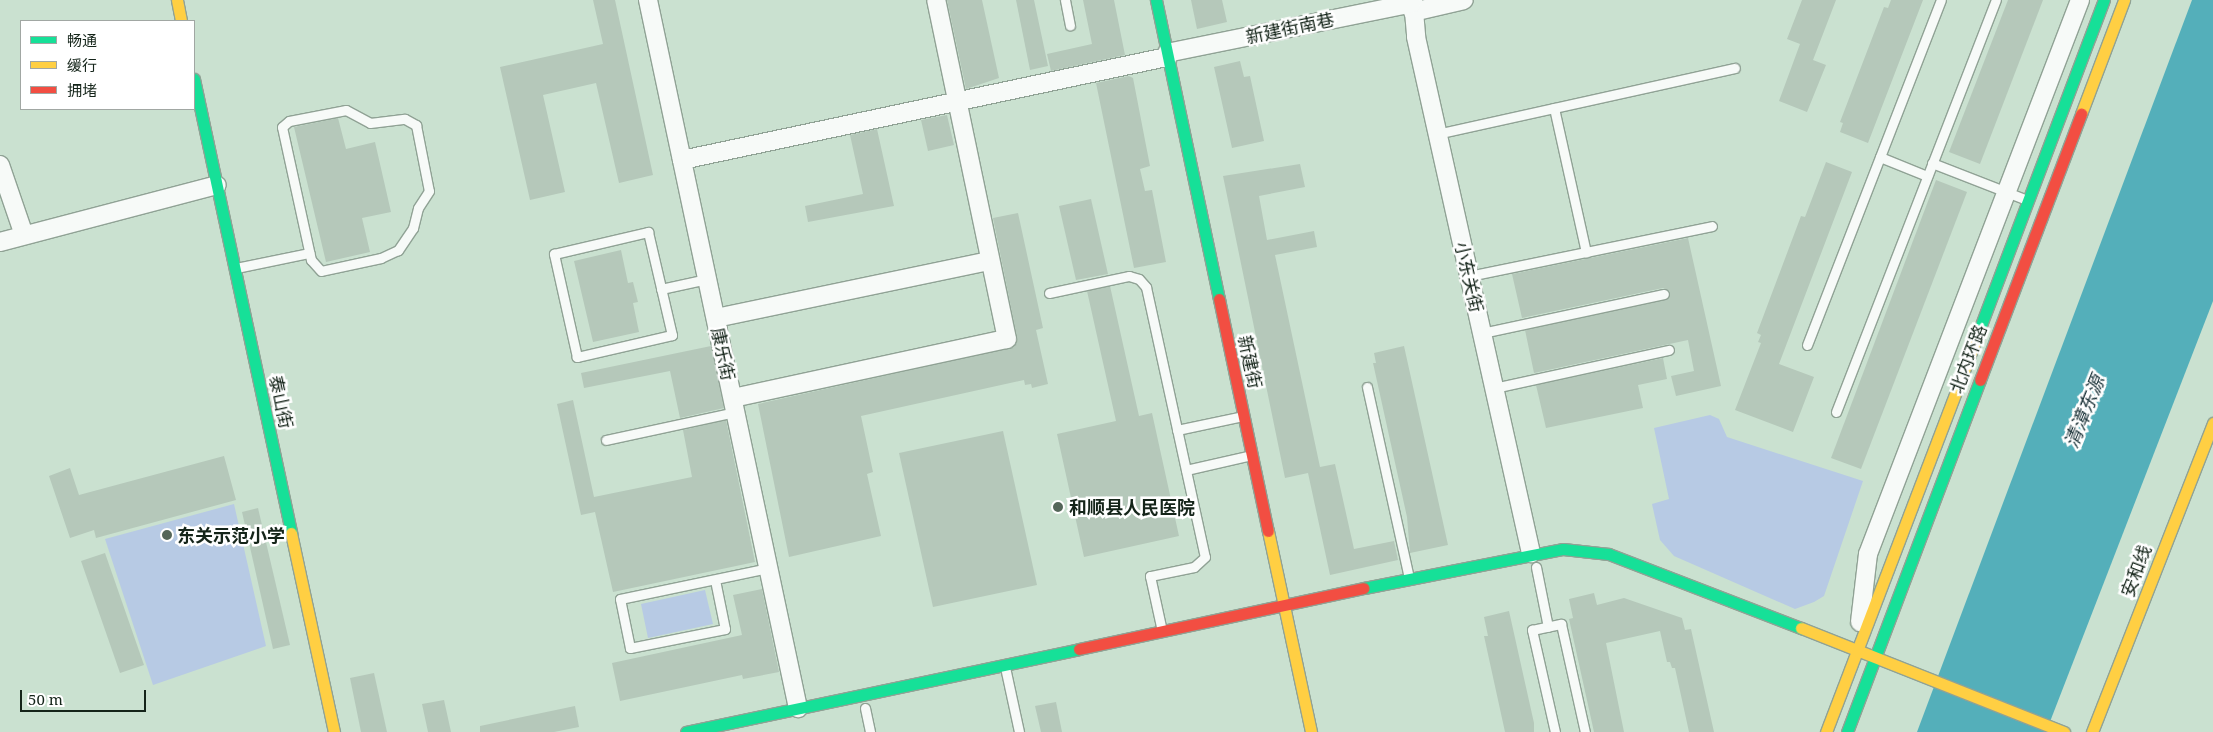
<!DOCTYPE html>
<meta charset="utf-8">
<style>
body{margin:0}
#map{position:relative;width:2213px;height:732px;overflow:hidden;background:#cae1d0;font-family:"Noto Serif","Noto Sans SC",serif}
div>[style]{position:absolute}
.green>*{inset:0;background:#b7cae4}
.water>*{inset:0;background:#54afba}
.building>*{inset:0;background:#b5c8ba}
.roads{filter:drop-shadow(1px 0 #90a295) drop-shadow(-1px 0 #90a295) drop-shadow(0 1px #90a295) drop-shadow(0 -1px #90a295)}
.lane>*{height:9px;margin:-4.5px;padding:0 4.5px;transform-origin:4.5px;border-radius:4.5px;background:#f7faf8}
.street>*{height:18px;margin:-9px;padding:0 9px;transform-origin:9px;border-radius:9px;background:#f7faf8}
.fast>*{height:11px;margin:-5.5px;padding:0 5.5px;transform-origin:5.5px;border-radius:5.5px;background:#16e098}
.slow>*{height:11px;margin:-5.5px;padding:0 5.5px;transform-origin:5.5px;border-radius:5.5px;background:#ffcf43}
.jam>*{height:11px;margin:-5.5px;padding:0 5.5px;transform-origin:5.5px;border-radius:5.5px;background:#f24e42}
.dots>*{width:14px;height:14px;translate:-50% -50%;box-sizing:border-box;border:2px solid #fff;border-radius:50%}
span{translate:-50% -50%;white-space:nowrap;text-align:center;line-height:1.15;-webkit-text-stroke:5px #fff;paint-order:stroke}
.street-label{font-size:18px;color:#142419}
.poi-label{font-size:18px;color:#142419;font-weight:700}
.left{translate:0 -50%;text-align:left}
.water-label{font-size:19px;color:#193137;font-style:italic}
.legend{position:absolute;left:20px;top:20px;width:175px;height:90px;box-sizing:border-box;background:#fff;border:1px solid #a1a7a3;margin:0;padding:6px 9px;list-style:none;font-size:15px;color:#142419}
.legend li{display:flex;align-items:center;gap:10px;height:25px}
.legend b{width:25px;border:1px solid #a1a7a3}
.scale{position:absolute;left:20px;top:690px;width:126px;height:22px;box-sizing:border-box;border:2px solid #142419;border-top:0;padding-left:6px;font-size:15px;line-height:18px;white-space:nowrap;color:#142419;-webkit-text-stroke:4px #fff;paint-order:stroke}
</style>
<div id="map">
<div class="green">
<div style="clip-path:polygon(1710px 415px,1719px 419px,1727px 437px,1863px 481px,1824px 596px,1814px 602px,1795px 609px,1674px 556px,1660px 540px,1652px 504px,1669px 499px,1654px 428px)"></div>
<div style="clip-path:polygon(234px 504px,266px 646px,153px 685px,105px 539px)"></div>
<div style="clip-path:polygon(705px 590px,713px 624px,648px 638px,641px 604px)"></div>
</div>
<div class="water">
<div style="clip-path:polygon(2192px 0,2213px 0,2213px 301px,2046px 732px,1917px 732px)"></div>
</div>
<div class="building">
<div style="clip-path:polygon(593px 0,615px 0,653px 175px,619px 183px,596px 83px,543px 95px,565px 192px,530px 200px,500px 67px,603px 44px)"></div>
<div style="clip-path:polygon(947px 0,982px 0,999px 78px,966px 89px)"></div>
<div style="clip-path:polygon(1016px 0,1034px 0,1048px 66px,1030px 70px)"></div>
<div style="clip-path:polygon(1083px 0,1114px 0,1125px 55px,1051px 71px,1047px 54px,1092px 44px)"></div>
<div style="clip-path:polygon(1191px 0,1222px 0,1227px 22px,1197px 29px)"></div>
<div style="clip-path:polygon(1802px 0,1836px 0,1813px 60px,1826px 65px,1807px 112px,1779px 101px,1800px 44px,1787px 39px)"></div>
<div style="clip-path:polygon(1891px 0,1923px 0,1868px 143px,1840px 132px,1843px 123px,1840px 122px,1884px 7px,1888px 8px)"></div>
<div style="clip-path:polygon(2008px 0,2043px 0,1980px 164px,1949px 152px)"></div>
<div style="clip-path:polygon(1240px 61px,1244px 77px,1250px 76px,1264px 141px,1232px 148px,1214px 67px)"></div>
<div style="clip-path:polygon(1129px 76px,1133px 78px,1150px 166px,1140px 169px,1145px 191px,1152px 190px,1166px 262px,1134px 268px,1096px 83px)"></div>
<div style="clip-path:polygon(947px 115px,954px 145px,928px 151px,921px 120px)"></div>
<div style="clip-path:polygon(338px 118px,346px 149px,375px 142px,391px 212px,362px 218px,370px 252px,326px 262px,294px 127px)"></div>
<div style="clip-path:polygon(877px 129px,894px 206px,808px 222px,805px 206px,863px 194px,850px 135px)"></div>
<div style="clip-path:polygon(1826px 162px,1852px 172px,1779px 364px,1814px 377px,1793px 432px,1735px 410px,1761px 343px,1758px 342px,1761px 335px,1757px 333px,1801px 216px,1805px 217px)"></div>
<div style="clip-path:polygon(1300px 164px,1305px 187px,1259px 196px,1267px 240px,1314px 231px,1317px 247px,1275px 255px,1320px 467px,1335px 464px,1354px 549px,1394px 541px,1398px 560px,1330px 575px,1308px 473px,1285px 478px,1223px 176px)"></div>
<div style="clip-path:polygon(1936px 180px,1967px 192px,1861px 469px,1831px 458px)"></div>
<div style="clip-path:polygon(1091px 199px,1108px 274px,1076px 280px,1059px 206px)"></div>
<div style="clip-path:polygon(1018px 213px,1043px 328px,1036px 330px,1048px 384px,1032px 388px,1031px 384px,1025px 385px,1024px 380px,861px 416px,873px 472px,867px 474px,881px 536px,789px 557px,758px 404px,1014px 347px,1017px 337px,993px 218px)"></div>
<div style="clip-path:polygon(1688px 238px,1721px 386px,1676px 396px,1671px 376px,1694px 371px,1688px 340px,1534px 373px,1525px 330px,1665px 300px,1670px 292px,1663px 288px,1522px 318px,1512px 274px)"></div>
<div style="clip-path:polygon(621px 250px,628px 283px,633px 282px,638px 302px,633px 303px,639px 332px,593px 342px,574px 261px)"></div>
<div style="clip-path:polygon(1110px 286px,1139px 416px,1152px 413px,1179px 536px,1084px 557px,1057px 434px,1116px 421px,1087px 291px)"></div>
<div style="clip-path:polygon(711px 346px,724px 408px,680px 418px,670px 371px,584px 388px,581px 373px)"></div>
<div style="clip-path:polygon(1404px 346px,1448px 545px,1410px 553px,1407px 517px,1373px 363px,1376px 363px,1374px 353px)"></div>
<div style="clip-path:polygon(1663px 358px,1667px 379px,1638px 385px,1643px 408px,1546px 428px,1536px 385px)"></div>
<div style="clip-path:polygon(573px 400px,594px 497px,692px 477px,683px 430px,726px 420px,755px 562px,613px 592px,595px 512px,581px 515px,557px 404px)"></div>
<div style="clip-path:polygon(1003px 431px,1037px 585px,933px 607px,899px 453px)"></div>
<div style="clip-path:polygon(224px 456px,236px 500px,96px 538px,94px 530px,70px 538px,49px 476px,70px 468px,79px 495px)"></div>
<div style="clip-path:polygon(258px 508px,290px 645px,273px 649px,242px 512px)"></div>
<div style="clip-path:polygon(105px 553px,144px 665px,120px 673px,81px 561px)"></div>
<div style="clip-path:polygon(762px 589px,779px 672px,743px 679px,742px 675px,620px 701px,612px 663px,742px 635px,733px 595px)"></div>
<div style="clip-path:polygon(1594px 593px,1597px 605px,1624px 598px,1682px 618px,1685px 630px,1691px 629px,1714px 732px,1689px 732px,1675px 668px,1672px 668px,1670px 662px,1667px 662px,1660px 631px,1606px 643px,1624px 732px,1594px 732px,1569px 619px,1573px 618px,1569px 599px)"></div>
<div style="clip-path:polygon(1509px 611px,1534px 723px,1534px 732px,1505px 732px,1484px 636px,1488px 636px,1484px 617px)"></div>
<div style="clip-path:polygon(374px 673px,387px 732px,361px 732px,350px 678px)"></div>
<div style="clip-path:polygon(444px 700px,451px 732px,428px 732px,422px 704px)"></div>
<div style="clip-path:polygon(1056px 702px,1062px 732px,1041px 732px,1035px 706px)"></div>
<div style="clip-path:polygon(575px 706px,579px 727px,554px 732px,480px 732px,480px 726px)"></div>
</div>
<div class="roads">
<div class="lane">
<div style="left:1065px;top:0;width:26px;rotate:79deg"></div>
<div style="left:1554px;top:108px;width:148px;rotate:77.5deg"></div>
<div style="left:346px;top:110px;width:27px;rotate:28deg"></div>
<div style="left:370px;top:123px;width:35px;rotate:-7deg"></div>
<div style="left:405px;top:119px;width:13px;rotate:29deg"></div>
<div style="left:416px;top:125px;width:67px;rotate:78.9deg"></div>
<div style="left:429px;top:191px;width:20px;rotate:123deg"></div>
<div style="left:418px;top:208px;width:21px;rotate:104deg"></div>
<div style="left:413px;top:228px;width:27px;rotate:124deg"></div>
<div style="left:398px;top:250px;width:19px;rotate:155deg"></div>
<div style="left:381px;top:258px;width:61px;rotate:167.8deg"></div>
<div style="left:321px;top:271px;width:15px;rotate:-132deg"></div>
<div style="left:311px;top:260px;width:136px;rotate:-102.3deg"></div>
<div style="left:282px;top:127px;width:9px;rotate:-41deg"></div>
<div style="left:289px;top:121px;width:58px;rotate:-10.9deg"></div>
<div style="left:1437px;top:134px;width:305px;rotate:-12.5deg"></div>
<div style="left:1880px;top:157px;width:51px;rotate:22deg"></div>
<div style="left:1932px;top:163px;width:102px;rotate:21.3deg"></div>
<div style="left:648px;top:232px;width:106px;rotate:76.9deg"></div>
<div style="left:672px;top:335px;width:98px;rotate:167deg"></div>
<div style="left:577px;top:357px;width:106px;rotate:-102.6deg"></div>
<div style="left:554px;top:254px;width:97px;rotate:-13.2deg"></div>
<div style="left:236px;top:268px;width:75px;rotate:-11.6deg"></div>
<div style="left:1469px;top:276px;width:248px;rotate:-11.6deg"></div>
<div style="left:661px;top:289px;width:47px;rotate:-12.3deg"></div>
<div style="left:1049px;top:293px;width:82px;rotate:-12deg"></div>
<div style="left:1129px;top:276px;width:10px;rotate:17deg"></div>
<div style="left:1139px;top:279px;width:11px;rotate:49deg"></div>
<div style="left:1146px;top:287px;width:276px;rotate:77.7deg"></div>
<div style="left:1205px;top:557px;width:15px;rotate:138deg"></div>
<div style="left:1194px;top:567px;width:45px;rotate:168.4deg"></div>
<div style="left:1150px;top:576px;width:56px;rotate:77.7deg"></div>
<div style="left:1482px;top:333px;width:186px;rotate:-12.1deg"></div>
<div style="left:1807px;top:345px;width:370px;rotate:-68.8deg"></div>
<div style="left:1367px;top:387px;width:196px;rotate:77.6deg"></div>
<div style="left:1494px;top:388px;width:179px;rotate:-12.3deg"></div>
<div style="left:1836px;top:412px;width:442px;rotate:-68.8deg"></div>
<div style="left:1177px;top:430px;width:67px;rotate:-12deg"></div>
<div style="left:606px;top:440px;width:133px;rotate:-12.2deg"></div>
<div style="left:1186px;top:470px;width:68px;rotate:-12.8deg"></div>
<div style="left:1536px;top:567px;width:61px;rotate:78.7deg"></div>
<div style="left:715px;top:580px;width:50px;rotate:78.5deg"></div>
<div style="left:725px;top:629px;width:97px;rotate:168.7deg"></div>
<div style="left:630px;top:648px;width:50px;rotate:-101.5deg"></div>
<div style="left:620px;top:599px;width:152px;rotate:-11.8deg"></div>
<div style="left:1005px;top:667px;width:66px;rotate:77.8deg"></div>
<div style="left:865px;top:708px;width:25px;rotate:78deg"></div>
<div style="left:1555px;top:732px;width:105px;rotate:-102.7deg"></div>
<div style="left:1532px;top:630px;width:30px;rotate:-12deg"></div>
<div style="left:1561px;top:624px;width:111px;rotate:77.5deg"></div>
</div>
<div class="street">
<div style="left:648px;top:0;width:724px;rotate:78.04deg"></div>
<div style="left:1413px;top:0;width:37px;rotate:85deg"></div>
<div style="left:1416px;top:37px;width:529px;rotate:77.44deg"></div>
<div style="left:1413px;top:12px;width:52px;rotate:-13.2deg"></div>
<div style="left:1167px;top:53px;width:250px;rotate:-11.5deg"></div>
<div style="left:682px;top:160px;width:497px;rotate:-12deg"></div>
<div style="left:0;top:165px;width:74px;rotate:71.1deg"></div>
<div style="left:0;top:242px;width:224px;rotate:-14.7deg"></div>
<div style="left:716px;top:318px;width:280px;rotate:-11.8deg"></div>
<div style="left:733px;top:398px;width:280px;rotate:-12.2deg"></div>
<div style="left:1007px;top:339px;width:346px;rotate:-101.8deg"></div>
<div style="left:1860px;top:622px;width:68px;rotate:-83.3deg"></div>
<div style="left:1868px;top:554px;width:593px;rotate:-69.06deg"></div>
</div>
<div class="fast">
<div style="left:1156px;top:0;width:306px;rotate:78.1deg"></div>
<div style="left:194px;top:79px;width:464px;rotate:77.9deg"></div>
<div style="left:1978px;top:333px;width:356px;rotate:-69.3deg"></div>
<div style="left:1364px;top:588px;width:203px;rotate:-11.1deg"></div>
<div style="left:1563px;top:549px;width:46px;rotate:6.2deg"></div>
<div style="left:1609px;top:554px;width:206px;rotate:21.1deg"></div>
<div style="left:686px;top:732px;width:402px;rotate:-11.9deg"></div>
<div style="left:1847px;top:732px;width:376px;rotate:-69.3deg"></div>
</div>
<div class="slow">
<div style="left:177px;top:0;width:21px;rotate:79deg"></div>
<div style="left:2081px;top:114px;width:122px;rotate:-69.3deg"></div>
<div style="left:1268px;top:531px;width:206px;rotate:77.9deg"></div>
<div style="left:291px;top:533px;width:204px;rotate:77.8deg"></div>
<div style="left:1801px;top:628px;width:283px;rotate:21.6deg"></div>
<div style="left:1826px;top:732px;width:427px;rotate:-69.1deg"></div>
<div style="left:2092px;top:732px;width:332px;rotate:-68.6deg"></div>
</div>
<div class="jam">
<div style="left:1219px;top:299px;width:237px;rotate:78.1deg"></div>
<div style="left:1980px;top:380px;width:285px;rotate:-69.2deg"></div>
<div style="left:1079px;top:649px;width:291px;rotate:-12.1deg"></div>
</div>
</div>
<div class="dots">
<div style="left:1058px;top:507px;background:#546659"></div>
<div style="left:167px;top:535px;background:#546659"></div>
</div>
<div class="street-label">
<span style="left:1290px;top:28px;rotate:-12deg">新建街南巷</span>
<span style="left:1469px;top:277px;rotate:77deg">小东关街</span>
<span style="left:723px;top:354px;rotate:78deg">康乐街</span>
<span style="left:1968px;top:359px;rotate:-69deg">北内环路</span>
<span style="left:1250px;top:362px;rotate:78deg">新建街</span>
<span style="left:281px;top:402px;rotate:78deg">泰山街</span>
<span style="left:2136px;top:571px;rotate:-69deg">安和线</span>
</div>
<div class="poi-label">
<span class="left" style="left:1069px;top:507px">和顺县人民医院</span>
<span class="left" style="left:177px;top:535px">东关示范小学</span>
</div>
<div class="water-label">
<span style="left:2085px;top:412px;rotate:-68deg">清漳东源</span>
</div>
<ul class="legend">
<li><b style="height:6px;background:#16e098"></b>畅通</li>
<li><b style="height:6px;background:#ffcf43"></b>缓行</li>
<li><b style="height:6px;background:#f24e42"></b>拥堵</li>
</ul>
<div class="scale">50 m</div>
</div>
